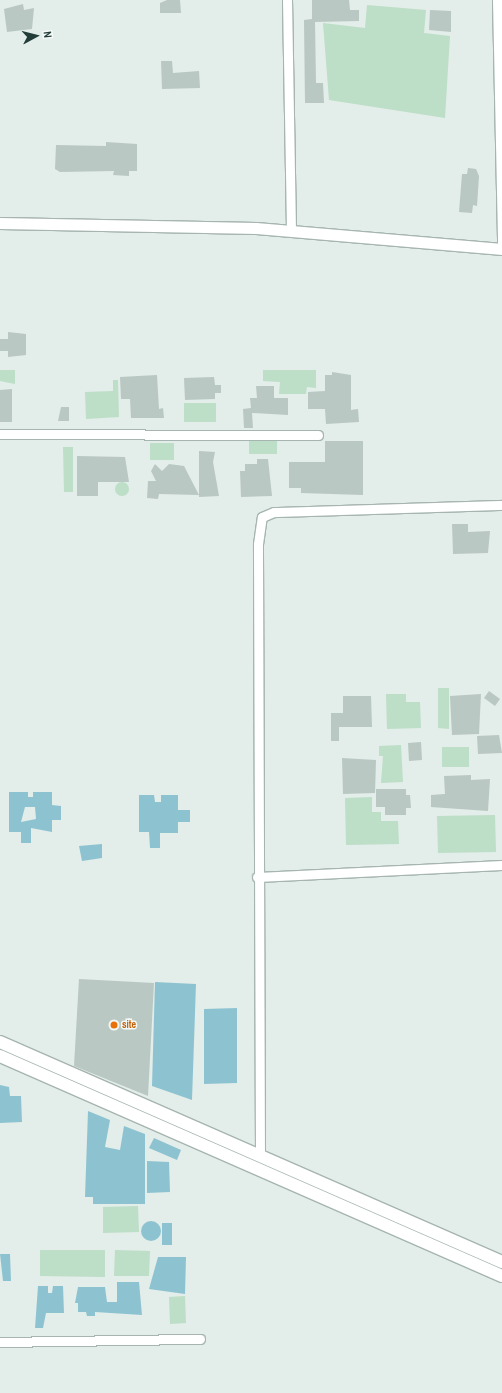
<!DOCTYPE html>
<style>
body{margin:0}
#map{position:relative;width:502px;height:1393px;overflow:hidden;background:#e3ede9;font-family:"Archivo Narrow",sans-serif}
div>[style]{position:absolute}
.green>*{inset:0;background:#bddec7}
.round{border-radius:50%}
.water>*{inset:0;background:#8dc3d1}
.building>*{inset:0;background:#b9c8c2}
.roads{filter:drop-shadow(1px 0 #a6b5b0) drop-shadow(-1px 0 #a6b5b0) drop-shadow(0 1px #a6b5b0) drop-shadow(0 -1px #a6b5b0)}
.minor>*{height:9px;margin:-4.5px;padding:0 4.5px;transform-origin:4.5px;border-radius:4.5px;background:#fff}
.tertiary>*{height:11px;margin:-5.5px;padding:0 5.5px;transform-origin:5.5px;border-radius:5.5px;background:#fff}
.secondary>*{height:12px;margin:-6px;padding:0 6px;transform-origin:6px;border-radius:6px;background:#fff}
.dots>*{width:11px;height:11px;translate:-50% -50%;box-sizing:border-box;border:2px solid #f4f9f7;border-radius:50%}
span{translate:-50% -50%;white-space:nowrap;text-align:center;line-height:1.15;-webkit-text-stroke:3px #f4f9f7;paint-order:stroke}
.food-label{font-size:10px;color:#c56008;font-weight:700}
.left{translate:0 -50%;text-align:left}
.north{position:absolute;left:16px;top:16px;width:40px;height:40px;-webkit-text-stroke:3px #f4f9f7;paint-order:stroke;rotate:83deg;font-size:11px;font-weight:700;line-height:16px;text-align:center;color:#233e38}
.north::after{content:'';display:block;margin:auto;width:14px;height:18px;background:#233e38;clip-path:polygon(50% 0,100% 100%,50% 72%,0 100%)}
</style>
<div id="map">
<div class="green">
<div style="clip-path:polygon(367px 5px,426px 10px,424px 33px,450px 36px,445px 118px,329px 100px,323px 23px,365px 28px)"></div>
<div style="clip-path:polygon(0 370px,15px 370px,15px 384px,0 381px)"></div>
<div style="clip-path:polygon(263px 370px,316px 370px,316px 388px,307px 387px,306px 394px,279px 394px,280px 382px,263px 381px)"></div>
<div style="clip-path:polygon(113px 380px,118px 380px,119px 417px,86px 419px,85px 392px,113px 391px)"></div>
<div style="clip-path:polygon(184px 403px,216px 403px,216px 422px,184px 422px)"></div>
<div style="clip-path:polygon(277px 439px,277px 454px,249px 454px,249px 440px)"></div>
<div style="clip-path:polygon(150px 443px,174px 443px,174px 460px,150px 460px)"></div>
<div style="clip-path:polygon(63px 447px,73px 447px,73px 492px,64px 492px)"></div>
<div class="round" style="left:115px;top:482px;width:14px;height:14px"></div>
<div style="clip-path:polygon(438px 688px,449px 688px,449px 729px,438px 728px)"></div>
<div style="clip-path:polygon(386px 694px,406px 694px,406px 702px,420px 702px,421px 728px,387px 729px)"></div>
<div style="clip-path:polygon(401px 745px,403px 782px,381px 783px,383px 756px,379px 756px,379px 746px)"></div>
<div style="clip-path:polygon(442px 747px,469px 747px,469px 767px,442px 767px)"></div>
<div style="clip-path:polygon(372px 797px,372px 812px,381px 812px,381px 821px,398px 821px,399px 844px,346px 845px,345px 798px)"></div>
<div style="clip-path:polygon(495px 815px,496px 852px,438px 853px,437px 816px)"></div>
<div style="clip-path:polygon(138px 1206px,139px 1232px,103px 1233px,103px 1207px)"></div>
<div style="clip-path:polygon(40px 1250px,105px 1250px,105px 1277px,40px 1276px)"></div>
<div style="clip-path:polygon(115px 1250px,150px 1251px,149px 1276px,114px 1276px)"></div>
<div style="clip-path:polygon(185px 1296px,186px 1323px,170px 1324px,169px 1297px)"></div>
</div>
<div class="water">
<div style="clip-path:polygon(evenodd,9px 792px,28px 792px,28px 797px,33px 797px,33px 792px,52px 792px,52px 805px,61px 806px,61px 820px,52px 820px,52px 832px,31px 828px,31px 843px,21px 843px,21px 832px,9px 832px,9px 792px,25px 807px,35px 807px,36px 819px,21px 822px,25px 807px)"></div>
<div style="clip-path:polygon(139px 795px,154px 795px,155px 802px,161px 802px,161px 795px,178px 795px,178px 810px,190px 810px,190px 822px,178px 822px,178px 833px,160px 833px,160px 848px,150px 848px,149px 832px,139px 832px)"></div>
<div style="clip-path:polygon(102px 844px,102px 858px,82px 861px,79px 846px)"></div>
<div style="clip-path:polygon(155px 982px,196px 984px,192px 1100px,152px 1086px)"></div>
<div style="clip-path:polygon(237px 1008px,237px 1083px,204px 1084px,204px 1009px)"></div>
<div style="clip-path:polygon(0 1085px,9px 1087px,10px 1096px,21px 1096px,22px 1122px,0 1123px)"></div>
<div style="clip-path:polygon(88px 1111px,110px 1120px,105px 1147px,120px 1150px,124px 1126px,145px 1134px,145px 1204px,93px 1204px,93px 1197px,85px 1197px)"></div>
<div style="clip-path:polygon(154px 1138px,181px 1150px,177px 1160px,149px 1148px)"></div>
<div style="clip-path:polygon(147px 1161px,169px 1162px,170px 1192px,147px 1193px)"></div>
<div class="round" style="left:141px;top:1221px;width:20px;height:20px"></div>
<div style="clip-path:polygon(162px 1223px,172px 1223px,172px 1245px,162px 1245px)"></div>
<div style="clip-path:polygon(0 1254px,10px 1254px,11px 1281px,3px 1281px)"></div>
<div style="clip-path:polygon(158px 1257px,186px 1257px,185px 1294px,149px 1289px)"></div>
<div style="clip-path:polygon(117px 1282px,139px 1282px,142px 1315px,95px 1312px,95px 1316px,87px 1316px,86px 1312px,78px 1312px,78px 1303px,75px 1303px,78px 1287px,105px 1287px,107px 1302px,117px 1302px)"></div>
<div style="clip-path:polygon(38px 1286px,48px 1286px,48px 1293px,52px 1293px,53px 1286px,63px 1286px,64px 1313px,46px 1313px,43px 1328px,35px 1328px)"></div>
</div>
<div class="building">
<div style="clip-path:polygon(167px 0,180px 0,181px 13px,160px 13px,160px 3px)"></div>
<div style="clip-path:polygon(312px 0,349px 0,350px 10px,359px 10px,359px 21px,315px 22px,316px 83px,323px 83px,324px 103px,305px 103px,304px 20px,312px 19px)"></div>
<div style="clip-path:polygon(23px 4px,24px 10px,34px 8px,32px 29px,7px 32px,4px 9px)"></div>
<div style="clip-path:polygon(430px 10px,451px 11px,451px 32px,429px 30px)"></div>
<div style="clip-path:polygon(161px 61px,172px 61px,173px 73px,199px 71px,200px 88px,162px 89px)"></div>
<div style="clip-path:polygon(106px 142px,137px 144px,137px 171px,129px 171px,129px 176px,113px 175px,114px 171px,60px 172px,55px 169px,56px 145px,106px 146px)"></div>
<div style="clip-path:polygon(468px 168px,476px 169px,479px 176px,477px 206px,473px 205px,472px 213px,459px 212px,462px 174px,467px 174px)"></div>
<div style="clip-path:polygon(8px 332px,26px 334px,26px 355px,8px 357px,8px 351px,0 351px,0 339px,8px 339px)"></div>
<div style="clip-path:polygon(332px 372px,351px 375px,351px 410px,358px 409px,359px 422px,326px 424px,325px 409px,308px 409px,308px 392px,325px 391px,325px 375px,332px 375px)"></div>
<div style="clip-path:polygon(157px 375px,159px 409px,163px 408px,164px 418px,131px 418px,130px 399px,121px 399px,120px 377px)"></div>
<div style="clip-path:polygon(214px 377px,215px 385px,221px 385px,221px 393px,215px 393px,215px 399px,185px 400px,184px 378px)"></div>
<div style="clip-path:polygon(256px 386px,274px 386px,274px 398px,288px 398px,288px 415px,252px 413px,253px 428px,244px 428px,243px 409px,251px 408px,250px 398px,257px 398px)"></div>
<div style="clip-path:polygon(12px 389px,12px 422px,0 422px,0 390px)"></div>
<div style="clip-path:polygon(61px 407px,69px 407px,69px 421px,58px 421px)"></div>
<div style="clip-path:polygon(325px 441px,363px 441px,363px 495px,301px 493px,301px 488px,289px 488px,289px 462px,325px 462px)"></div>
<div style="clip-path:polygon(199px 451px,215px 452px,213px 462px,219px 496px,199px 497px)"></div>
<div style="clip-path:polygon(77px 456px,125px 457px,129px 482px,98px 482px,98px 496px,77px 496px)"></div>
<div style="clip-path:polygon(257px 459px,268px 459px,272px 496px,241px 497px,240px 471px,245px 471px,245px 464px,257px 464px)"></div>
<div style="clip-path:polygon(155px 464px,162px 471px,169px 464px,184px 466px,199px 495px,159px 494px,158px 499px,147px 498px,148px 481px,156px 481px,151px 471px)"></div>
<div style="clip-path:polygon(452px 524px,468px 524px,468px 532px,490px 531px,488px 553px,453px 554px)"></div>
<div style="clip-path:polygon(489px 691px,500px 699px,495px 706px,484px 698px)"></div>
<div style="clip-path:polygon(481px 694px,479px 734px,452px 735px,450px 696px)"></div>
<div style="clip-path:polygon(343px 696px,371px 696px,372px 727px,339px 727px,339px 741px,331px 741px,331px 713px,343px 713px)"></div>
<div style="clip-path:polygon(499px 735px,502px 753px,478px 754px,477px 736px)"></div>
<div style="clip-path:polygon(421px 742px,422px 760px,409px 761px,408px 743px)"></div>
<div style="clip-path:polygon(342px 758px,376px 760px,375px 793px,343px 794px)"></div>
<div style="clip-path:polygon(471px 775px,471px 780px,490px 779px,488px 811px,431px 807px,431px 795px,445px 794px,444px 776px)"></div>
<div style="clip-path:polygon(376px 789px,406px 789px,406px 795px,410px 795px,411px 808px,406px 808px,406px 815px,385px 815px,385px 807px,376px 807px)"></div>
<div style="clip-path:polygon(79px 979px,154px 983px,148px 1096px,74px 1066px)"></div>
</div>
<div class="roads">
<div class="minor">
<div style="left:287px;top:0;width:231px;rotate:89deg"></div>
<div style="left:497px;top:0;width:249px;rotate:88.8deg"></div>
<div style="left:0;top:434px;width:318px;rotate:0.2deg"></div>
<div style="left:257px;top:877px;width:245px;rotate:-2.8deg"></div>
<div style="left:260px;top:1156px;width:612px;rotate:-90.19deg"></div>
<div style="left:258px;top:544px;width:27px;rotate:-82deg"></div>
<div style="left:262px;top:517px;width:13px;rotate:-23deg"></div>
<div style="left:274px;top:512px;width:228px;rotate:-1.8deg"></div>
<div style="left:0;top:1342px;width:200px;rotate:-0.9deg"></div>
</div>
<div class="tertiary">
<div style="left:0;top:223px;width:256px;rotate:1.1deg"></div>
<div style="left:256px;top:228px;width:247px;rotate:4.9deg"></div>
</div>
<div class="secondary">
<div style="left:0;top:1042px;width:548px;rotate:23.67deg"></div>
<div style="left:0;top:1056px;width:548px;rotate:23.67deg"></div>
</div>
</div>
<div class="dots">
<div style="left:114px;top:1025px;background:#e8710a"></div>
</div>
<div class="food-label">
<span class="left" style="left:122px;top:1025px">site</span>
</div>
<div class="north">N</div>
</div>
